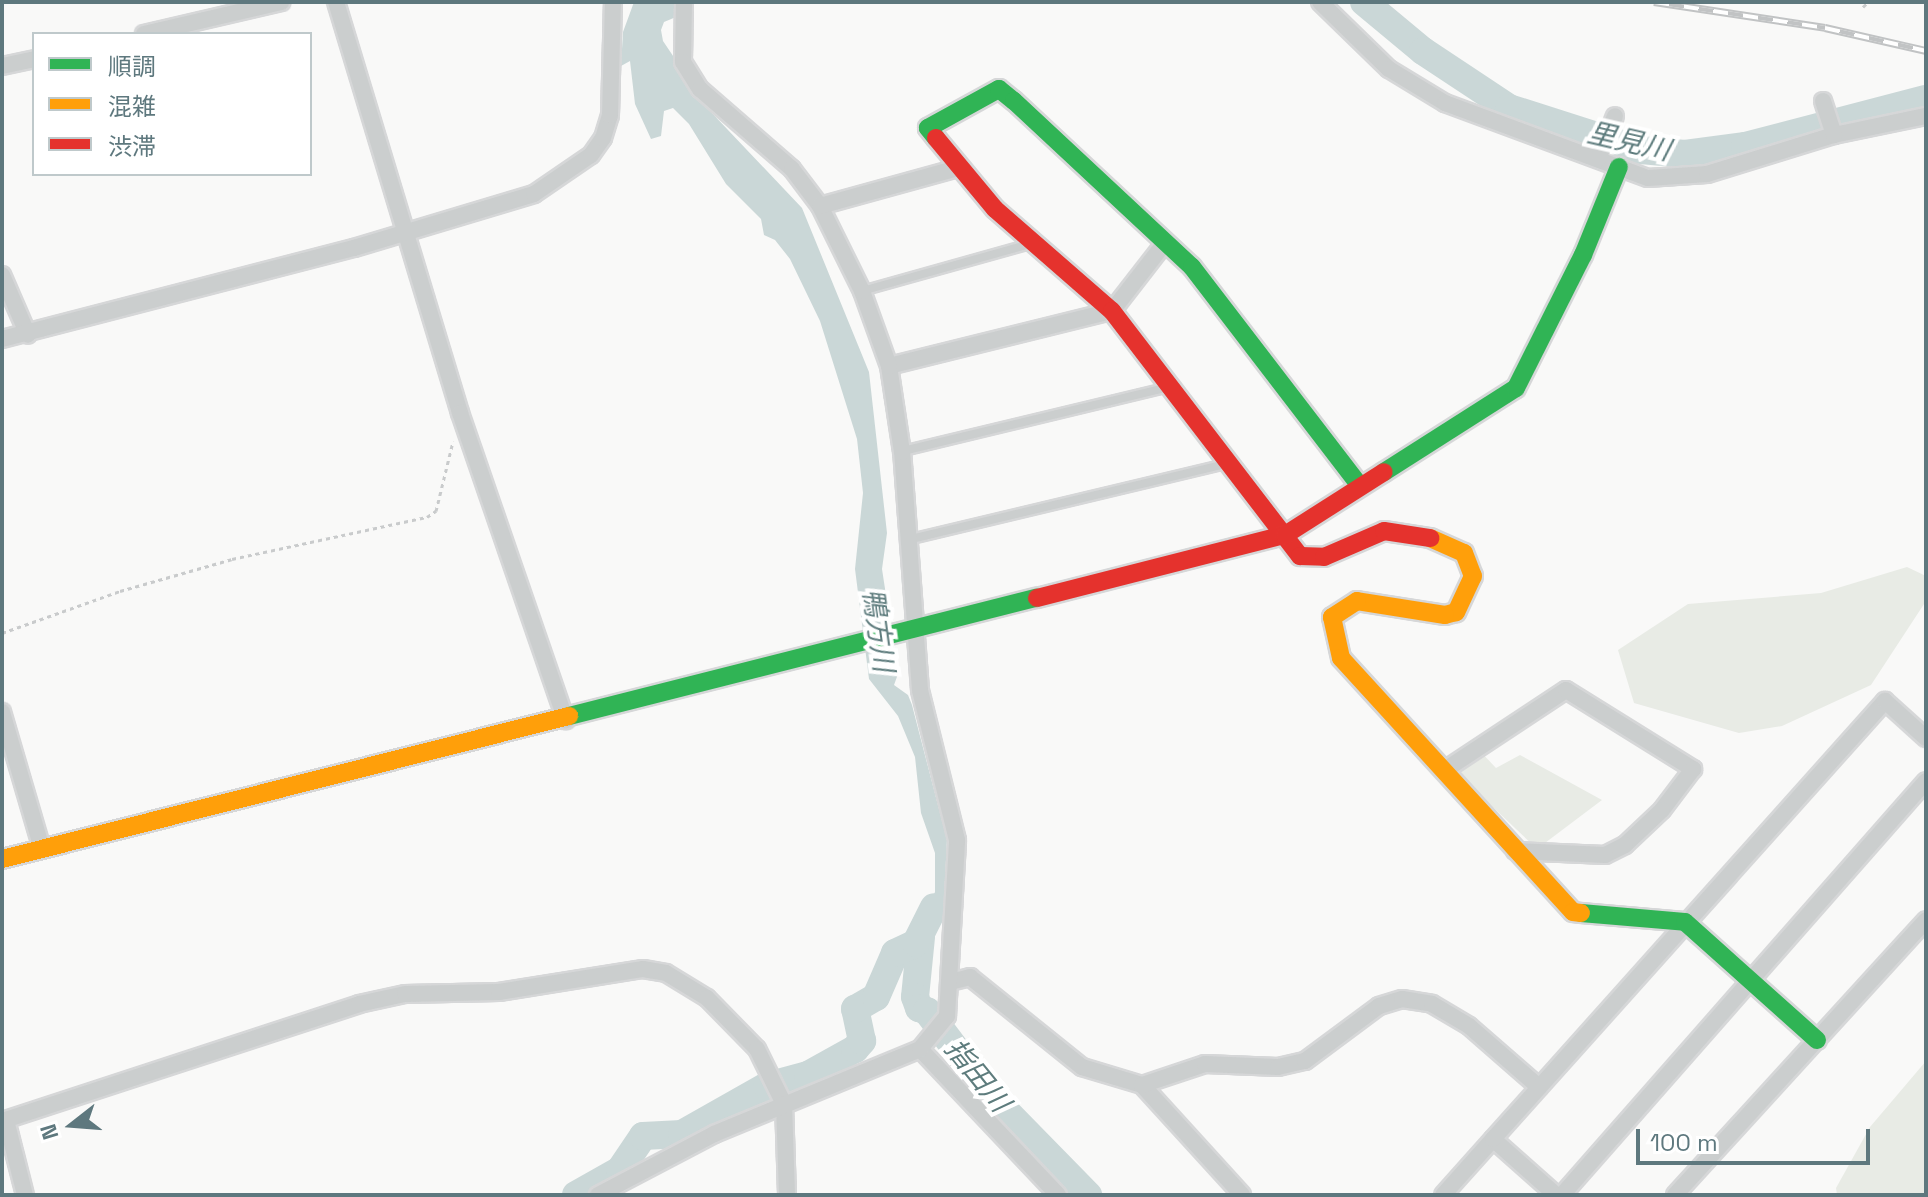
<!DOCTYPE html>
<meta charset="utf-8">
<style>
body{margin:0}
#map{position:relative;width:1928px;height:1197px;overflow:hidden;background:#f9f9f8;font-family:"Space Grotesk","Noto Sans JP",sans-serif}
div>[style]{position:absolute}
.green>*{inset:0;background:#e8ebe5}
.water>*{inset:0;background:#cad7d7}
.river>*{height:28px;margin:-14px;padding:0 14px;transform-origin:14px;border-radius:14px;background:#cad7d7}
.path>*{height:3px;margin-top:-1.5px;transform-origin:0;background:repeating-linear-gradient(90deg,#c9cbcc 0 4px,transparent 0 8px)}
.roads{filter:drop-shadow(2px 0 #d6d7d8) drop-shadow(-2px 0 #d6d7d8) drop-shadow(0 2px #d6d7d8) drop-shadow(0 -2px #d6d7d8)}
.lane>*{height:8px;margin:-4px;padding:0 4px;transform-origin:4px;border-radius:4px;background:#cbcece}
.street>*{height:16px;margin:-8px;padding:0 8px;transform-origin:8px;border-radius:8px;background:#cbcece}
.fast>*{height:18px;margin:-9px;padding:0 9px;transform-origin:9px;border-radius:9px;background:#30b455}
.slow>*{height:18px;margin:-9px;padding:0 9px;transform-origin:9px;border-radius:9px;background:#ff9f0a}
.jam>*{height:18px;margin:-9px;padding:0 9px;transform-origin:9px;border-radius:9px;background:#e5322d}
.rail>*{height:8px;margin-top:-4px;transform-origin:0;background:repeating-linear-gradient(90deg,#fff 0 15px,#c1c3c4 0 30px);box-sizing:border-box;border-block:2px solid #c1c3c4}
span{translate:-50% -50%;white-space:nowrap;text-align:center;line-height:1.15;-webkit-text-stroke:8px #fff;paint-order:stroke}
.water-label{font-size:28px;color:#5e7c7d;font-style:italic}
.frame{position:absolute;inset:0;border:4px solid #5e787e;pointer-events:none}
.legend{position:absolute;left:32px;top:32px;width:280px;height:144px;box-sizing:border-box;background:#fff;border:2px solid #bfc9cb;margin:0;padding:10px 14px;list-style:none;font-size:24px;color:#5e787e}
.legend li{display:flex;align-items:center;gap:16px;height:40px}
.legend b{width:40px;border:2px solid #bfc9cb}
.north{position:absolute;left:32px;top:1085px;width:80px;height:80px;-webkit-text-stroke:6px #fff;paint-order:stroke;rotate:253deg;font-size:22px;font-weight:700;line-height:32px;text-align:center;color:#5e787e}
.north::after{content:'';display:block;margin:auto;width:28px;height:36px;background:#5e787e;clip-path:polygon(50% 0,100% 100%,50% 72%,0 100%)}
.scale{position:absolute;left:1636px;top:1129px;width:234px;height:36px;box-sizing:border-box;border:4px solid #5e787e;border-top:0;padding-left:10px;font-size:24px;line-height:28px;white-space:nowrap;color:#5e787e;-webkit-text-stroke:6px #fff;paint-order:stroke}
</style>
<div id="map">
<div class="green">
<div style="clip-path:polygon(1907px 567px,1926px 576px,1926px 601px,1871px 685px,1782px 726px,1739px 733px,1634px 703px,1618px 650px,1688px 604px,1821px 593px)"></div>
<div style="clip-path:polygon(1479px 750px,1496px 768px,1520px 755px,1602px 800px,1537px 849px,1457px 773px)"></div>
<div style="clip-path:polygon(1926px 1061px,1926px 1195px,1837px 1195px,1836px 1188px,1870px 1127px)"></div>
</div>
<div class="water">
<div style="clip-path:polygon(634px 2px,676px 2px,676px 17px,664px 22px,661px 30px,663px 41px,710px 111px,802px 208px,869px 372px,887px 533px,882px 569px,898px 674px,894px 685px,908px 695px,912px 705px,947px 840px,944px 900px,925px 944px,912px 940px,935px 892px,935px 853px,921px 813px,915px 757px,898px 716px,869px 679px,855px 569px,863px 493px,857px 439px,820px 321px,790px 259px,775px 240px,764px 235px,761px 219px,726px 184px,689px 124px,673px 108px,664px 111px,661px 136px,651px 139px,635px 104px,630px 61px,621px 66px,623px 32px)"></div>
</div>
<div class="river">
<div style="left:1364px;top:2px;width:77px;rotate:39.7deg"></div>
<div style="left:1423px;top:51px;width:103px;rotate:33.5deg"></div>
<div style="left:1509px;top:108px;width:139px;rotate:17.7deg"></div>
<div style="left:1641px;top:150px;width:44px;rotate:5.2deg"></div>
<div style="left:1685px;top:154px;width:61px;rotate:-7.6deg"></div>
<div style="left:1745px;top:146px;width:187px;rotate:-14.6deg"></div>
<div style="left:921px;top:937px;width:60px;rotate:95.7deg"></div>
<div style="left:915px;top:997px;width:12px;rotate:70deg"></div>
<div style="left:919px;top:1008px;width:9px;rotate:21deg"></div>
<div style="left:927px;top:1011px;width:106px;rotate:53deg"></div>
<div style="left:991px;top:1096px;width:139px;rotate:45.6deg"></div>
<div style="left:576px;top:1195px;width:51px;rotate:-29.6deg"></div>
<div style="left:620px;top:1170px;width:41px;rotate:-55.9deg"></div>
<div style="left:643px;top:1136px;width:39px;rotate:-3deg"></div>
<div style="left:682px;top:1134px;width:98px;rotate:-29.5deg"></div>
<div style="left:767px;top:1086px;width:42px;rotate:-15deg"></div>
<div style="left:808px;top:1075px;width:54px;rotate:-29deg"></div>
<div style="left:855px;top:1049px;width:11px;rotate:-49deg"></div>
<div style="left:862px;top:1041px;width:33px;rotate:-102deg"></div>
<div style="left:855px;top:1009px;width:24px;rotate:-30deg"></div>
<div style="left:876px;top:997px;width:48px;rotate:-66.6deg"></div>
<div style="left:895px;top:953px;width:23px;rotate:-25deg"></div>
<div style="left:916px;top:943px;width:40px;rotate:-63.4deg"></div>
</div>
<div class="path">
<div style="left:1863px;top:7px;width:7px;rotate:-45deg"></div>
<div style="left:2px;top:633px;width:125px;rotate:-19.6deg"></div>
<div style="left:120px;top:591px;width:116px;rotate:-15.9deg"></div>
<div style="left:232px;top:559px;width:199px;rotate:-12.2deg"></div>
<div style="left:427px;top:517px;width:11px;rotate:-34deg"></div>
<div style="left:436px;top:511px;width:72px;rotate:-76.3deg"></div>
</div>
<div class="roads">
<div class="lane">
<div style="left:862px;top:291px;width:174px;rotate:-15.6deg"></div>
<div style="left:903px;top:451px;width:269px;rotate:-13.5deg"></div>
<div style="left:907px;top:540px;width:327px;rotate:-13.4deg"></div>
</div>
<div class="street">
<div style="left:336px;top:2px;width:429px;rotate:73.2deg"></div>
<div style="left:460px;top:413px;width:325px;rotate:71deg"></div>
<div style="left:684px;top:2px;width:60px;rotate:91deg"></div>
<div style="left:683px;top:62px;width:32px;rotate:58deg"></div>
<div style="left:700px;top:89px;width:122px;rotate:41deg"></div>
<div style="left:792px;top:169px;width:46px;rotate:52.9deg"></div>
<div style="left:1320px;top:2px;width:96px;rotate:44.2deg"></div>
<div style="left:1389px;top:69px;width:66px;rotate:31.3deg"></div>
<div style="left:1445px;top:103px;width:216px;rotate:20.3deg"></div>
<div style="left:1648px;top:178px;width:59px;rotate:-3.9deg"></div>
<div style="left:1707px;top:174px;width:133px;rotate:-17.1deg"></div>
<div style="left:1834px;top:135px;width:94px;rotate:-11.7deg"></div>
<div style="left:144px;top:34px;width:141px;rotate:-13.1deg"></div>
<div style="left:2px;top:66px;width:33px;rotate:-12deg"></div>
<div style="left:1823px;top:101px;width:36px;rotate:72deg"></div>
<div style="left:1598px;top:159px;width:46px;rotate:-68.4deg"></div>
<div style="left:2px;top:275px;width:65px;rotate:66.6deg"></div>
<div style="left:2px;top:339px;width:364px;rotate:-14.5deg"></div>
<div style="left:354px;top:248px;width:188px;rotate:-16.7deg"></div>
<div style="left:534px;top:194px;width:69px;rotate:-34.4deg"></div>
<div style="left:591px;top:155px;width:21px;rotate:-55deg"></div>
<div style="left:603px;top:138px;width:24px;rotate:-73deg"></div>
<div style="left:610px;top:115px;width:113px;rotate:-88.5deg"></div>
<div style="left:889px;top:366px;width:230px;rotate:-13.9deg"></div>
<div style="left:1112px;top:311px;width:85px;rotate:-52.2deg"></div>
<div style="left:2px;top:712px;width:143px;rotate:73.7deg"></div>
<div style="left:1445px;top:770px;width:145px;rotate:-33.5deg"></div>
<div style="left:1566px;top:690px;width:150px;rotate:31.9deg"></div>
<div style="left:1693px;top:769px;width:51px;rotate:127.1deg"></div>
<div style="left:1662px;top:810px;width:51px;rotate:136.6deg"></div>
<div style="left:1625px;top:845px;width:22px;rotate:153deg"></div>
<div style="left:1605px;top:855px;width:90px;rotate:-177.5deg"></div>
<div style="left:950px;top:982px;width:21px;rotate:-14deg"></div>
<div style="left:970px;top:977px;width:144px;rotate:38.8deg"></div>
<div style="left:1082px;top:1067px;width:63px;rotate:16.7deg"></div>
<div style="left:1142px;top:1085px;width:149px;rotate:47.7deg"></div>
<div style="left:920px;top:1049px;width:201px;rotate:46.6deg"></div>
<div style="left:1142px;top:1085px;width:66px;rotate:-18.4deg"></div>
<div style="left:1205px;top:1064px;width:73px;rotate:2.4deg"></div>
<div style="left:1278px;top:1067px;width:28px;rotate:-13deg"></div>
<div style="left:1305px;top:1061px;width:92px;rotate:-36.6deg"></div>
<div style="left:1379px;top:1006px;width:24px;rotate:-17deg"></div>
<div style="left:1402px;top:999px;width:30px;rotate:9deg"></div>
<div style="left:1432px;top:1004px;width:43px;rotate:30.7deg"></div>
<div style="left:1469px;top:1026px;width:93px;rotate:41.1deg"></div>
<div style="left:6px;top:1120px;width:77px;rotate:75.8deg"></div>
<div style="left:2px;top:1121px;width:376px;rotate:-18.1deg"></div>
<div style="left:359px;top:1004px;width:47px;rotate:-12.3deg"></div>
<div style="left:405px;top:994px;width:94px;rotate:-1.2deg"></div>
<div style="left:499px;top:992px;width:146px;rotate:-9.1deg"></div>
<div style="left:643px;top:969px;width:23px;rotate:10deg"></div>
<div style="left:666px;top:973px;width:48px;rotate:31.4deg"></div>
<div style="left:707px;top:998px;width:71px;rotate:45.6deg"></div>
<div style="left:757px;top:1049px;width:61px;rotate:63.9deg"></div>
<div style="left:784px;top:1104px;width:91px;rotate:88.1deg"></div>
<div style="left:598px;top:1195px;width:131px;rotate:-27.7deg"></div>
<div style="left:714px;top:1134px;width:223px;rotate:-22.4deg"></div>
<div style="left:920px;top:1049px;width:43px;rotate:-50.7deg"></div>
<div style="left:947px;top:1016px;width:176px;rotate:-86.7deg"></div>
<div style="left:957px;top:840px;width:154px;rotate:-103.9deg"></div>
<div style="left:920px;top:690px;width:239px;rotate:-94.3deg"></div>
<div style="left:902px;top:452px;width:87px;rotate:-98.6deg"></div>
<div style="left:889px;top:366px;width:80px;rotate:-109.8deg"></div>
<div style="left:862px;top:291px;width:95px;rotate:-116.3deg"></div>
<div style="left:820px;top:206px;width:143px;rotate:-15.4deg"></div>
<div style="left:1443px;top:1195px;width:75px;rotate:-48.2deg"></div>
<div style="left:1556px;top:1195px;width:84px;rotate:-138.4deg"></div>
<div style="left:1493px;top:1139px;width:588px;rotate:-48.17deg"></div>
<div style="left:1885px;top:701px;width:55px;rotate:42.1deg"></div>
<div style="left:1562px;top:1195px;width:551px;rotate:-48.68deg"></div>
<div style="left:1675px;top:1195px;width:372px;rotate:-47.6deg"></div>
</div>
<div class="fast">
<div style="left:936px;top:138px;width:13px;rotate:-129deg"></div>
<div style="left:928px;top:128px;width:81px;rotate:-28.8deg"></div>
<div style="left:999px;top:89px;width:19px;rotate:39deg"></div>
<div style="left:1014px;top:101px;width:243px;rotate:43deg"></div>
<div style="left:1192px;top:267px;width:275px;rotate:52.5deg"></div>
<div style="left:1384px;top:472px;width:156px;rotate:-32.5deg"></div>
<div style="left:1516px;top:388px;width:149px;rotate:-63.3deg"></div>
<div style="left:1583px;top:255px;width:95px;rotate:-67.8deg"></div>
<div style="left:569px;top:716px;width:483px;rotate:-14.2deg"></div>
<div style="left:1581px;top:913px;width:104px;rotate:4.9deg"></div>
<div style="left:1685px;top:922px;width:177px;rotate:41.8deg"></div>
</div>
<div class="slow">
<div style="left:1430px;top:538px;width:37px;rotate:24deg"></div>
<div style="left:1464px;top:553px;width:25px;rotate:69deg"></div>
<div style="left:1473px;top:576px;width:40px;rotate:115deg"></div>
<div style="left:1456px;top:612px;width:11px;rotate:165deg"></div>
<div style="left:1445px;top:615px;width:89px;rotate:-171deg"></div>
<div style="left:1357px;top:601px;width:30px;rotate:147deg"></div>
<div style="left:1332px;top:617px;width:42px;rotate:77.6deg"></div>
<div style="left:1341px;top:658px;width:344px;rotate:47.6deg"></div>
<div style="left:1573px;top:912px;width:8px;rotate:7deg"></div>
<div style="left:2px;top:859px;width:585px;rotate:-14.16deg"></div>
</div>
<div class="jam">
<div style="left:936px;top:138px;width:92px;rotate:50.3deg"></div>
<div style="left:995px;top:209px;width:155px;rotate:41.1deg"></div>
<div style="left:1112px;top:311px;width:309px;rotate:52.5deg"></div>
<div style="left:1300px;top:556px;width:24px;rotate:2deg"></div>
<div style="left:1324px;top:557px;width:65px;rotate:-23.4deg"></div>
<div style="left:1384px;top:531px;width:47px;rotate:8.7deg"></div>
<div style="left:1037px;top:598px;width:256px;rotate:-14.3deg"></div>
<div style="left:1285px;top:535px;width:117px;rotate:-32.5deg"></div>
</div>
</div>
<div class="rail">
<div style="left:1654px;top:2px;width:173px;rotate:8.6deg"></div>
<div style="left:1825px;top:28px;width:104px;rotate:12.8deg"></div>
</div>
<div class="water-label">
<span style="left:1629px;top:141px;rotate:13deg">里見川</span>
<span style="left:879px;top:630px;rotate:82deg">鴨方川</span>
<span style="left:978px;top:1075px;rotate:51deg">指田川</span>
</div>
<div class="frame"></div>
<ul class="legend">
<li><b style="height:10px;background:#30b455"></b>順調</li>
<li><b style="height:10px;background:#ff9f0a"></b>混雑</li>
<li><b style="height:10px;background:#e5322d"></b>渋滞</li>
</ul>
<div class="north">N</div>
<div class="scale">100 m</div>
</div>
